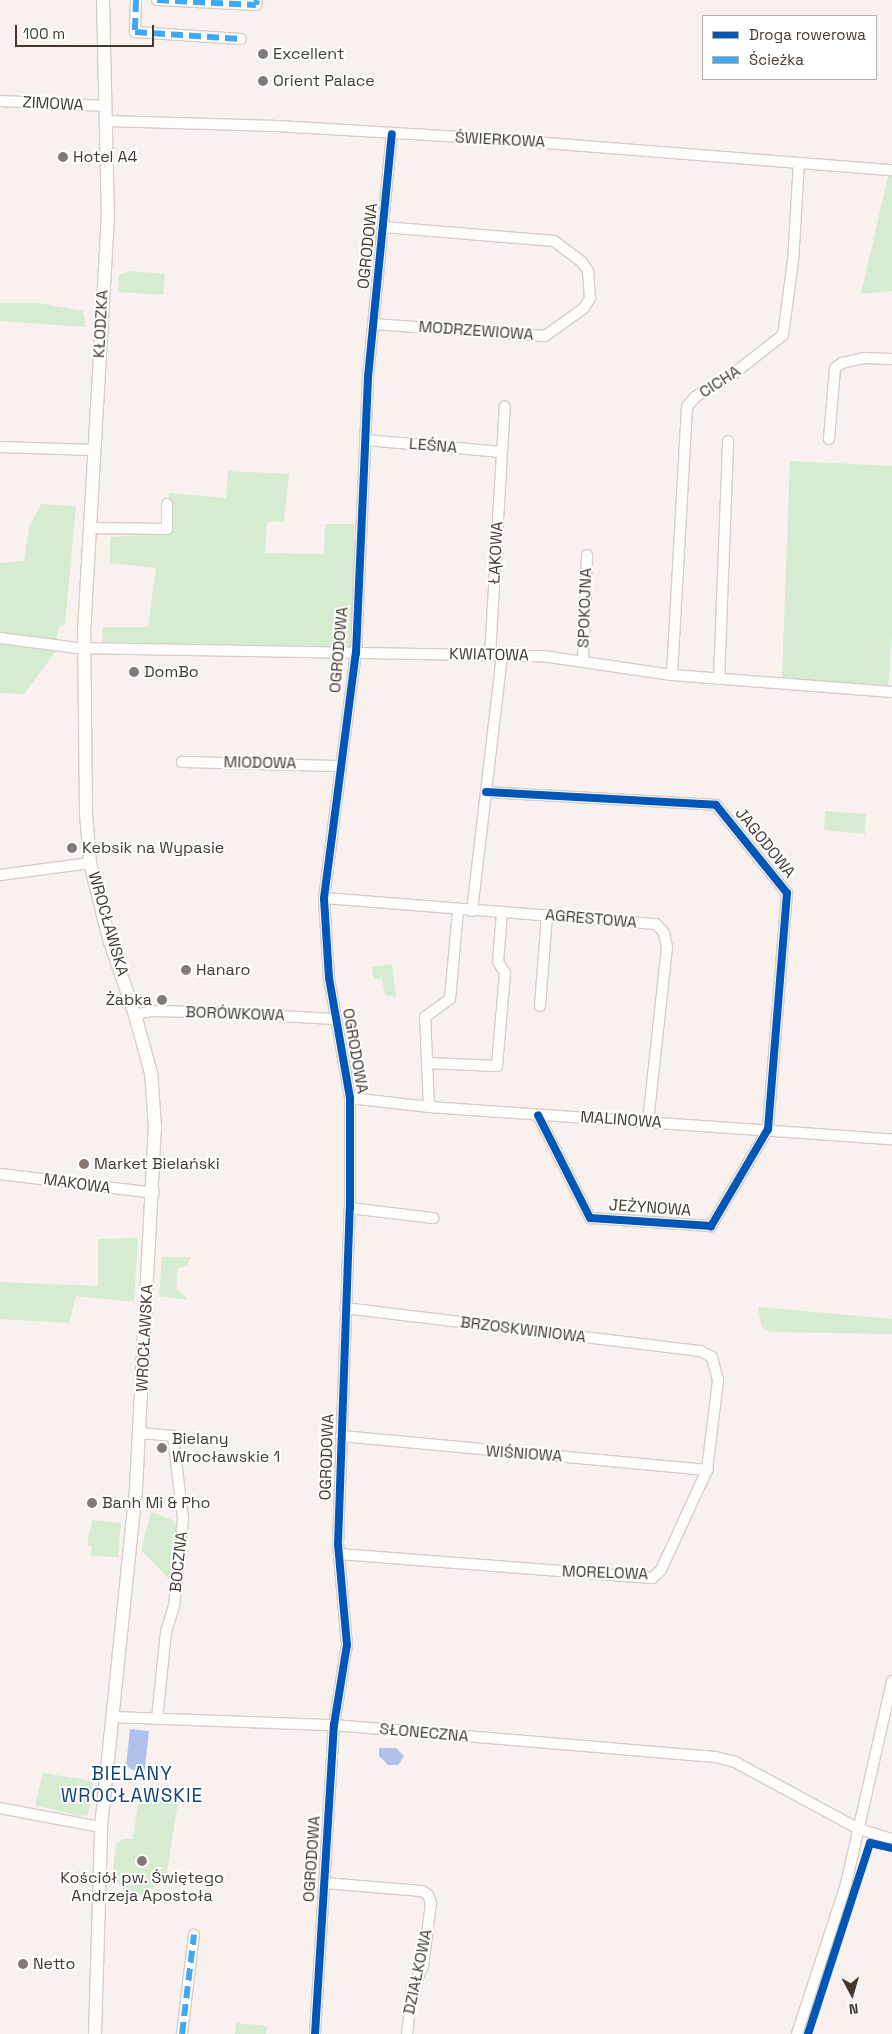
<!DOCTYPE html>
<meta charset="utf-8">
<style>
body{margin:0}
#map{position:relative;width:892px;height:2034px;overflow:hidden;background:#f9f1ed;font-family:"Space Grotesk",sans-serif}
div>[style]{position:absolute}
.green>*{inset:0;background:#d5ecd0}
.water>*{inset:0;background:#b0c2ec}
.roads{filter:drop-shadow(1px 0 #d7cdc7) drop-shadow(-1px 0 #d7cdc7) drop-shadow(0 1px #d7cdc7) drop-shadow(0 -1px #d7cdc7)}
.minor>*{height:10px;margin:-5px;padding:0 5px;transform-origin:5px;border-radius:5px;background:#fefdfc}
.major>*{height:12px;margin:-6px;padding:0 6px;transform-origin:6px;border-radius:6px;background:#fefdfc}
.quiet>*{height:6px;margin-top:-3px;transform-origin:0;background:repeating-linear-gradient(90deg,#3fa9f5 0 12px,transparent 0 18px)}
.cycleway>*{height:8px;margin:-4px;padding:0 4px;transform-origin:4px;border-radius:4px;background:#0057b8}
.dots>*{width:14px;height:14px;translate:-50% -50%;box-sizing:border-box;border:2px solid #fff;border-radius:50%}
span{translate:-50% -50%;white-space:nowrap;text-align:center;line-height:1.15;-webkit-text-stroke:4px #fff;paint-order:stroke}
.poi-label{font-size:16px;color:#453830}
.left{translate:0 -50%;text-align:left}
.right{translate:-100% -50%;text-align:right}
.street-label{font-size:16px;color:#453830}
.quarter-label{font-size:19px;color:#0f4375;letter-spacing:1px}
.legend{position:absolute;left:702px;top:15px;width:175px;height:65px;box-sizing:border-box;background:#fff;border:1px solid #b5afac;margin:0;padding:6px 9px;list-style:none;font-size:15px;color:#453830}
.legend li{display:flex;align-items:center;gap:10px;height:25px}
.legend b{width:25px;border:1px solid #b5afac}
.north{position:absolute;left:827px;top:1969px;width:50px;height:50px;-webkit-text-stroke:4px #fff;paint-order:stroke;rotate:174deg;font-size:14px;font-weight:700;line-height:20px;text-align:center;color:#453830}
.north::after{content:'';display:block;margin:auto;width:18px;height:22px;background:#453830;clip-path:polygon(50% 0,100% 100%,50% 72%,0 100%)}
.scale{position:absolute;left:15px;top:25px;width:139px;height:22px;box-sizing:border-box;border:2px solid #453830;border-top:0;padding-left:6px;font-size:15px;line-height:18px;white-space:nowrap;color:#453830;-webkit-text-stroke:4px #fff;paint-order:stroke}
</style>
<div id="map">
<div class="green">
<div style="clip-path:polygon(888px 176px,892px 176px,892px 291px,861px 294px)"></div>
<div style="clip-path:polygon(129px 271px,165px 274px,163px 295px,118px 292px,119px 275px)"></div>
<div style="clip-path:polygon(0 303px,39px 303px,83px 311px,86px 327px,0 321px)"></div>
<div style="clip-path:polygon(790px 461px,892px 466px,892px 635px,888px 687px,782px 677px)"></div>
<div style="clip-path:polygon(228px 471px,289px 474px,284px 521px,267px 522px,265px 553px,324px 554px,325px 524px,354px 524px,356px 648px,102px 642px,103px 627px,148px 627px,156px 568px,110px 563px,110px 537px,168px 534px,169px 493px,226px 498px)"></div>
<div style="clip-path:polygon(41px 504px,76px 506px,65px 624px,58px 628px,56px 651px,24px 694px,0 693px,0 563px,24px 561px,29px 527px)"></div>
<div style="clip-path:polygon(825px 811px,866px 814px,865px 834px,824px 830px)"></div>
<div style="clip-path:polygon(392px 964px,396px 997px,385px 995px,382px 978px,374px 979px,372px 967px)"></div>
<div style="clip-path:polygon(138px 1238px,134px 1302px,76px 1296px,69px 1323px,0 1319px,0 1282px,98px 1286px,98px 1239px)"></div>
<div style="clip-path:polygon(162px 1257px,191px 1257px,187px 1266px,178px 1268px,176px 1289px,189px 1300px,159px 1296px)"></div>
<div style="clip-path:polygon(758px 1307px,892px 1319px,892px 1334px,770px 1332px,762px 1328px)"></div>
<div style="clip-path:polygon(151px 1512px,172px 1520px,188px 1540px,183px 1577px,169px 1579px,141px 1550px)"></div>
<div style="clip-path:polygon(92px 1520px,121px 1523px,118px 1557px,91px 1556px,92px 1546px,87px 1545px)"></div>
<div style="clip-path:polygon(43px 1773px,93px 1781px,88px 1815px,79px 1816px,35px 1805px)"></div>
<div style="clip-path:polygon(139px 1796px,178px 1802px,166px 1878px,142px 1895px,126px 1892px,119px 1885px,113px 1869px,116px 1844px,123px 1839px,133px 1839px)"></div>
<div style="clip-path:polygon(236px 2023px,267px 2026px,266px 2034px,235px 2034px)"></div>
</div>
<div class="water">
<div style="clip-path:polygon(130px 1729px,149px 1731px,144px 1776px,126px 1766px)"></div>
<div style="clip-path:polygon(379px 1748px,396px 1748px,404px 1756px,398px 1765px,388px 1765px,379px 1756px)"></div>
</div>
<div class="roads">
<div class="minor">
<div style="left:136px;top:0;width:32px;rotate:92deg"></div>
<div style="left:135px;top:32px;width:106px;rotate:3.8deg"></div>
<div style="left:157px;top:0;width:99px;rotate:2.9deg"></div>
<div style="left:256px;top:5px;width:5px;rotate:-79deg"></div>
<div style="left:0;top:101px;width:106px;rotate:2.7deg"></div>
<div style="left:107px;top:121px;width:170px;rotate:1.7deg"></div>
<div style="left:277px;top:126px;width:217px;rotate:3.4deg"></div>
<div style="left:494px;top:139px;width:399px;rotate:4.5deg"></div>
<div style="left:373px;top:324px;width:172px;rotate:4deg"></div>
<div style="left:545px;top:336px;width:48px;rotate:-35.7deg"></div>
<div style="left:584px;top:308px;width:12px;rotate:-59deg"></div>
<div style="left:590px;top:298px;width:27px;rotate:-94deg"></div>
<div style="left:588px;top:271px;width:11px;rotate:-124deg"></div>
<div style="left:582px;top:262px;width:35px;rotate:-143deg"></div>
<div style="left:554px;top:241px;width:171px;rotate:-175.3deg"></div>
<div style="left:829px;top:439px;width:71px;rotate:-85.2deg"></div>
<div style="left:835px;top:368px;width:9px;rotate:-36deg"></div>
<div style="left:842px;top:363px;width:23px;rotate:-13deg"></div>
<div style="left:864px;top:358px;width:28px;rotate:2deg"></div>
<div style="left:366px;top:440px;width:136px;rotate:5.1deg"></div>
<div style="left:0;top:447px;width:94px;rotate:1.8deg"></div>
<div style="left:90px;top:528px;width:77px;rotate:0.7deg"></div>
<div style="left:167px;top:529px;width:25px;rotate:-90deg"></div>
<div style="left:0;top:638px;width:78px;rotate:7.4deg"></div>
<div style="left:77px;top:648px;width:466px;rotate:1deg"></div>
<div style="left:543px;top:656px;width:130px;rotate:8.4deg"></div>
<div style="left:672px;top:675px;width:221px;rotate:4.4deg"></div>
<div style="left:490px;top:655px;width:249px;rotate:-86.6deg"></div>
<div style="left:583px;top:661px;width:106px;rotate:-87.8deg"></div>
<div style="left:672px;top:675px;width:268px;rotate:-86.8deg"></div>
<div style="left:687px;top:407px;width:13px;rotate:-51deg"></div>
<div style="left:695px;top:397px;width:44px;rotate:-31.2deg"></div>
<div style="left:733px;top:374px;width:63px;rotate:-38deg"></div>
<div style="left:783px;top:335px;width:75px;rotate:-82.3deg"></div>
<div style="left:793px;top:261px;width:97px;rotate:-86.5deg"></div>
<div style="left:719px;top:679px;width:238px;rotate:-87.8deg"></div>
<div style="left:182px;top:762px;width:157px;rotate:1.5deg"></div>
<div style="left:486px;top:792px;width:230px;rotate:3.2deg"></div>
<div style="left:716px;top:805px;width:113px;rotate:51.1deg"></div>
<div style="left:787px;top:893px;width:237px;rotate:94.6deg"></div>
<div style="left:768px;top:1129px;width:113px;rotate:120.4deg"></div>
<div style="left:711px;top:1226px;width:121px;rotate:-176.2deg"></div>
<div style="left:590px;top:1218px;width:115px;rotate:-116.8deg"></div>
<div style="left:0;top:875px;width:91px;rotate:-7.6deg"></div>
<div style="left:324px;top:898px;width:333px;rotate:4.5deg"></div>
<div style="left:656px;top:924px;width:12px;rotate:48deg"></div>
<div style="left:664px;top:933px;width:14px;rotate:78deg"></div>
<div style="left:667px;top:947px;width:176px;rotate:96.2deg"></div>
<div style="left:472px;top:911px;width:258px;rotate:-83.3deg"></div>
<div style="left:540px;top:1006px;width:91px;rotate:-85.6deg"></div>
<div style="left:135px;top:1015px;width:16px;rotate:-14deg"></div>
<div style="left:151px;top:1011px;width:55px;rotate:1deg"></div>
<div style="left:206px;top:1012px;width:129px;rotate:3.1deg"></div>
<div style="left:428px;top:1063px;width:69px;rotate:2.5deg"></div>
<div style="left:497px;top:1066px;width:93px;rotate:-85.1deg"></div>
<div style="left:505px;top:973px;width:13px;rotate:-122deg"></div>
<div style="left:498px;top:962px;width:50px;rotate:-85.4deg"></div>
<div style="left:350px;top:1098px;width:80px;rotate:6.5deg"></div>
<div style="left:429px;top:1107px;width:464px;rotate:4deg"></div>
<div style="left:429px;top:1107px;width:90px;rotate:-92.5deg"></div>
<div style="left:425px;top:1017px;width:31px;rotate:-36deg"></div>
<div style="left:450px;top:999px;width:88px;rotate:-84.8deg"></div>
<div style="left:0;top:1174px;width:155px;rotate:7deg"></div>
<div style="left:350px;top:1208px;width:84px;rotate:6.9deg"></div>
<div style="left:140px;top:1433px;width:33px;rotate:5deg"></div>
<div style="left:173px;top:1436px;width:84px;rotate:83.1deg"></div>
<div style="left:183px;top:1519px;width:87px;rotate:95.9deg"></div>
<div style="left:174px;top:1606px;width:27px;rotate:107deg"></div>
<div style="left:166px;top:1632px;width:87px;rotate:95.9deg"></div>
<div style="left:341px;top:1436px;width:368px;rotate:5.3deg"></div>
<div style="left:339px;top:1554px;width:314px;rotate:4.4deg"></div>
<div style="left:652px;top:1578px;width:12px;rotate:-42deg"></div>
<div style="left:661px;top:1570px;width:110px;rotate:-65.3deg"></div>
<div style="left:707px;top:1470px;width:91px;rotate:-83deg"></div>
<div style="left:718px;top:1380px;width:24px;rotate:-105deg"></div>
<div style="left:712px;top:1357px;width:13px;rotate:-153deg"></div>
<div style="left:700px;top:1351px;width:357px;rotate:-173.1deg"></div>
<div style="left:112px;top:1717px;width:222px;rotate:2.1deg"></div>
<div style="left:334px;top:1725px;width:383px;rotate:4.8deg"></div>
<div style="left:716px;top:1757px;width:20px;rotate:15deg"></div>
<div style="left:735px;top:1762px;width:141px;rotate:28.4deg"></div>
<div style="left:859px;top:1829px;width:34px;rotate:17deg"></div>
<div style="left:0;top:1808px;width:103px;rotate:10.7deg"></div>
<div style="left:324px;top:1883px;width:98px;rotate:4.7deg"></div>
<div style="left:422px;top:1891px;width:7px;rotate:34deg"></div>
<div style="left:428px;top:1895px;width:9px;rotate:69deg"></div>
<div style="left:431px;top:1903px;width:64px;rotate:97.2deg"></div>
<div style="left:423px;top:1966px;width:25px;rotate:116deg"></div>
<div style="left:412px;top:1989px;width:45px;rotate:96.3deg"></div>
<div style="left:182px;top:2034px;width:100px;rotate:-83.1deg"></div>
<div style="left:315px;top:2034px;width:310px;rotate:-86.5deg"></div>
<div style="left:334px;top:1725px;width:81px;rotate:-80.8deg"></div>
<div style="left:347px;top:1645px;width:101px;rotate:-95.1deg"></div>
<div style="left:338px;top:1544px;width:336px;rotate:-88deg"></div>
<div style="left:350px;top:1208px;width:110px;rotate:-90deg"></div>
<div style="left:350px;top:1098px;width:122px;rotate:-99.9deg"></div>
<div style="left:329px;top:978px;width:80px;rotate:-93.6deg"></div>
<div style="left:324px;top:898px;width:247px;rotate:-82.6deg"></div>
<div style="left:356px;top:653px;width:276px;rotate:-87.5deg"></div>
<div style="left:368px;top:377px;width:244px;rotate:-84.4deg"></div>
<div style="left:797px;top:2034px;width:158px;rotate:-71.9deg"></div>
<div style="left:846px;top:1884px;width:208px;rotate:-77.2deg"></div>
</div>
<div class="major">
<div style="left:95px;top:2034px;width:207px;rotate:-88.3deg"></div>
<div style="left:101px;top:1827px;width:341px;rotate:-84.1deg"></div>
<div style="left:136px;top:1488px;width:361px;rotate:-87deg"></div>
<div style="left:155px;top:1127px;width:54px;rotate:-94.2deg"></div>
<div style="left:151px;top:1073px;width:60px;rotate:-105.4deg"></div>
<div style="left:135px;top:1015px;width:80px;rotate:-108.9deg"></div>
<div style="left:109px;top:939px;width:78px;rotate:-104deg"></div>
<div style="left:90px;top:863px;width:50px;rotate:-94.6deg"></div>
<div style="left:86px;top:813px;width:181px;rotate:-90.6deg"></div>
<div style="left:84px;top:632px;width:413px;rotate:-86.7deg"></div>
<div style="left:108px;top:220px;width:220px;rotate:-91.3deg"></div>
</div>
</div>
<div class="quiet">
<div style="left:136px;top:0;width:32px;rotate:92deg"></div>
<div style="left:135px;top:32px;width:106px;rotate:3.8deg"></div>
<div style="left:157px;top:0;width:99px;rotate:2.9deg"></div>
<div style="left:256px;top:5px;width:5px;rotate:-79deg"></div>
<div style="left:182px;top:2034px;width:100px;rotate:-83.1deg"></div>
</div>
<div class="cycleway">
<div style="left:486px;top:792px;width:230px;rotate:3.2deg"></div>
<div style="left:716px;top:805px;width:113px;rotate:51.1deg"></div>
<div style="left:787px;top:893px;width:237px;rotate:94.6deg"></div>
<div style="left:768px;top:1129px;width:113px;rotate:120.4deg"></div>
<div style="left:711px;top:1226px;width:121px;rotate:-176.2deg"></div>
<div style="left:590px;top:1218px;width:115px;rotate:-116.8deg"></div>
<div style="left:315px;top:2034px;width:310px;rotate:-86.5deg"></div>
<div style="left:334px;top:1725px;width:81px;rotate:-80.8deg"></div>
<div style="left:347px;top:1645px;width:101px;rotate:-95.1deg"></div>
<div style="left:338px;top:1544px;width:336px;rotate:-88deg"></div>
<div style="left:350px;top:1208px;width:110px;rotate:-90deg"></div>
<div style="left:350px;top:1098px;width:122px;rotate:-99.9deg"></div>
<div style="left:329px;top:978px;width:80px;rotate:-93.6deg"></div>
<div style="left:324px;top:898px;width:247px;rotate:-82.6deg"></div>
<div style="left:356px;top:653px;width:276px;rotate:-87.5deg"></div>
<div style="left:368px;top:377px;width:244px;rotate:-84.4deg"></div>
<div style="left:808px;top:2034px;width:201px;rotate:-72deg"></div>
<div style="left:870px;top:1843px;width:23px;rotate:13deg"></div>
</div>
<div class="dots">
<div style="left:263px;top:54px;background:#847972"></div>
<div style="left:263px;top:81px;background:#847972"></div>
<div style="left:63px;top:157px;background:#847972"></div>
<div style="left:134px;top:672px;background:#847972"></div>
<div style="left:72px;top:848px;background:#847972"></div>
<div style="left:186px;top:970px;background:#847972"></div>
<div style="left:162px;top:1000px;background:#847972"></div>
<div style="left:84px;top:1164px;background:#847972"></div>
<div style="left:162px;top:1448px;background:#847972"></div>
<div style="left:92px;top:1503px;background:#847972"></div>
<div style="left:142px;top:1861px;background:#847972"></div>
<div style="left:23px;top:1964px;background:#847972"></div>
</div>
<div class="poi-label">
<span class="left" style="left:273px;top:54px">Excellent</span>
<span class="left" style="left:273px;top:81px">Orient Palace</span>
<span class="left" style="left:73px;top:157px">Hotel A4</span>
<span class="left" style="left:144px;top:672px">DomBo</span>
<span class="left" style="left:82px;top:848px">Kebsik na Wypasie</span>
<span class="left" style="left:196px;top:970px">Hanaro</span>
<span class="right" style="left:152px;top:1000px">Żabka</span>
<span class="left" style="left:94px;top:1164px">Market Bielański</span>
<span class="left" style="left:172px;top:1448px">Bielany<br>Wrocławskie 1</span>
<span class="left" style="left:102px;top:1503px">Banh Mi &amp; Pho</span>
<span style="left:142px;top:1887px">Kościół pw. Świętego<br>Andrzeja Apostoła</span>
<span class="left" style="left:33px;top:1964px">Netto</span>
</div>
<div class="street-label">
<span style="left:53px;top:104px;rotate:3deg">ZIMOWA</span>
<span style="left:500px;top:140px;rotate:3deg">ŚWIERKOWA</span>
<span style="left:368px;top:246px;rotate:-84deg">OGRODOWA</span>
<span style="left:101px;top:324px;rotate:-87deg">KŁODZKA</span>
<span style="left:476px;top:331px;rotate:4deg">MODRZEWIOWA</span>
<span style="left:720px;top:382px;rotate:-33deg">CICHA</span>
<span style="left:433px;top:446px;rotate:5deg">LEŚNA</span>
<span style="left:496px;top:553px;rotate:-87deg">ŁĄKOWA</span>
<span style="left:585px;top:608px;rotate:-88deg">SPOKOJNA</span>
<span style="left:339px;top:650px;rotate:-85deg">OGRODOWA</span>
<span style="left:489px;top:655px;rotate:1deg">KWIATOWA</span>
<span style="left:260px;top:763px;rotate:1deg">MIODOWA</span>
<span style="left:765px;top:843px;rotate:51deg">JAGODOWA</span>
<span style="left:591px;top:919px;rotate:5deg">AGRESTOWA</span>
<span style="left:108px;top:924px;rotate:74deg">WROCŁAWSKA</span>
<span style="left:235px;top:1014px;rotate:2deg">BORÓWKOWA</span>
<span style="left:355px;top:1051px;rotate:80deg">OGRODOWA</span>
<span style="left:621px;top:1120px;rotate:4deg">MALINOWA</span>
<span style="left:77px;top:1184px;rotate:8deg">MAKOWA</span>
<span style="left:650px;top:1208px;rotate:4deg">JEŻYNOWA</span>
<span style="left:523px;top:1330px;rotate:7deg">BRZOSKWINIOWA</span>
<span style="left:145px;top:1338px;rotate:-87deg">WROCŁAWSKA</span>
<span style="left:524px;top:1454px;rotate:4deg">WIŚNIOWA</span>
<span style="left:327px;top:1457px;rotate:-88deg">OGRODOWA</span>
<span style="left:179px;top:1562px;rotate:-84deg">BOCZNA</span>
<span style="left:605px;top:1573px;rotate:2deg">MORELOWA</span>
<span style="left:424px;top:1733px;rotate:5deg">SŁONECZNA</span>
<span style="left:312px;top:1859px;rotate:-86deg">OGRODOWA</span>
<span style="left:418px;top:1972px;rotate:-78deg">DZIAŁKOWA</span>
</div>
<div class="quarter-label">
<span style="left:132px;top:1785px">BIELANY<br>WROCŁAWSKIE</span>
</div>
<ul class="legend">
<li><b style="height:6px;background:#0057b8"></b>Droga rowerowa</li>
<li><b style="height:6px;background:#3fa9f5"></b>Ścieżka</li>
</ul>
<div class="north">N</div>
<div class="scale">100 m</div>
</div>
